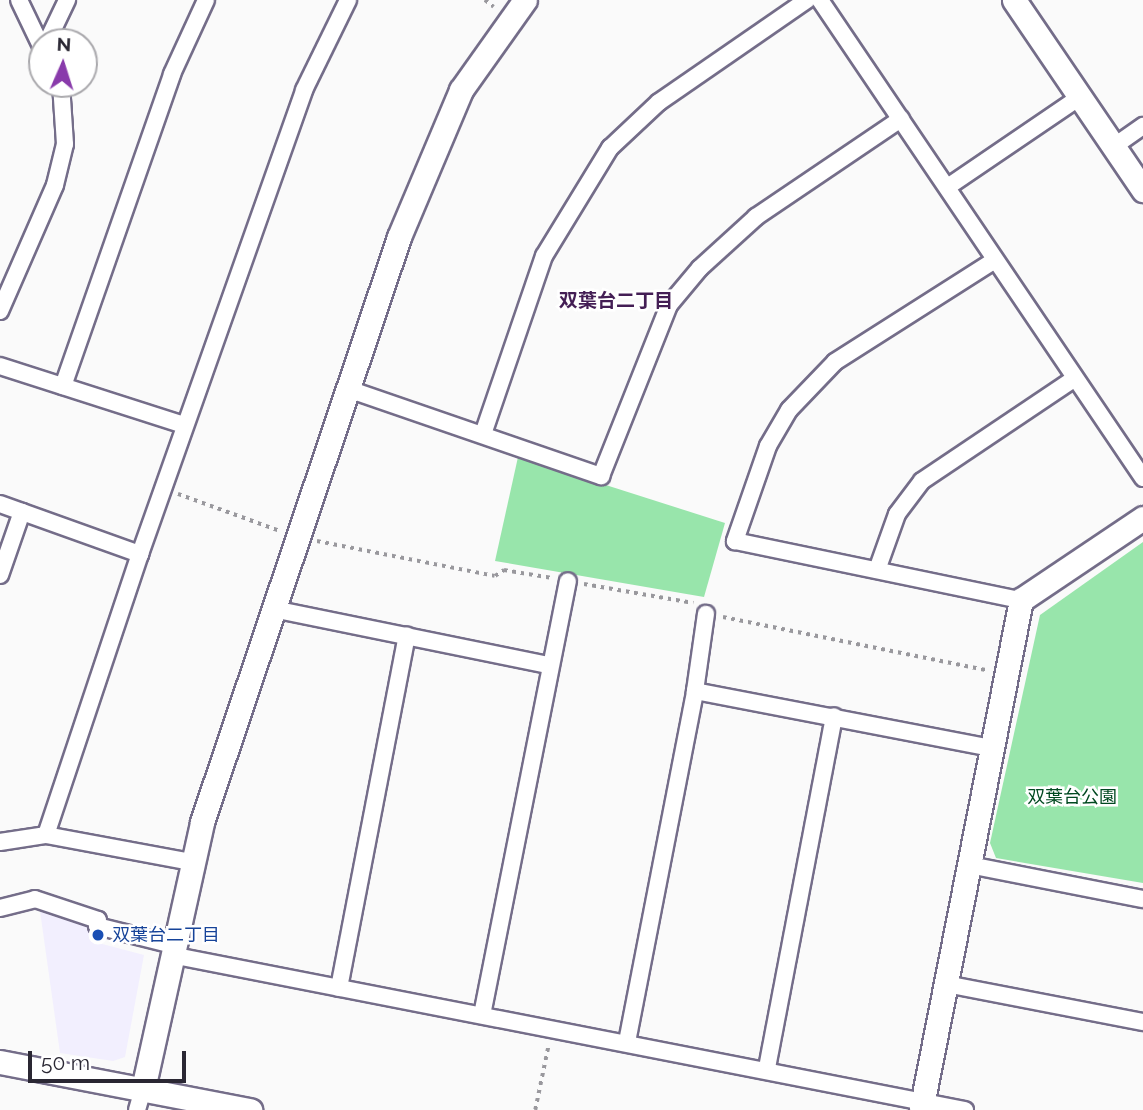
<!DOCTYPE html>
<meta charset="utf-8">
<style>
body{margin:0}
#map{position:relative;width:1143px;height:1110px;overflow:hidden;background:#fafafa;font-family:Raleway,"Noto Sans JP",sans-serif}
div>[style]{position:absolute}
.built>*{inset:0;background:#f2effe}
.green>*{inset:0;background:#98e5ab}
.path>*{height:3.5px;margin-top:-1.75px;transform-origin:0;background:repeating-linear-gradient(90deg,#99989d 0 3.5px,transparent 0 8.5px)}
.roads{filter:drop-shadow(2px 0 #746d89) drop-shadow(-2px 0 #746d89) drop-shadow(0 2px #746d89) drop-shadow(0 -2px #746d89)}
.street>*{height:16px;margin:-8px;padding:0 8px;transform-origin:8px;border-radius:8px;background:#fff}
.secondary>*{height:23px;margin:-11.5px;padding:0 11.5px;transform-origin:11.5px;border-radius:11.5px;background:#fff}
.dots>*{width:19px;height:19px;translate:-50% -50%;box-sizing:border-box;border:4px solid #fff;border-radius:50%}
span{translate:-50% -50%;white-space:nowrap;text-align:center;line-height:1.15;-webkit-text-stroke:5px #fff;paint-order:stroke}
.park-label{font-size:18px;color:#004920}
.transit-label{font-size:18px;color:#164399}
.left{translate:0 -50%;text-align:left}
.neighbourhood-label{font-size:19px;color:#441e55;font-weight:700}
.north{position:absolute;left:28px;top:28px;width:70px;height:70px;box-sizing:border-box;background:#fff;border:2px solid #aaa9ad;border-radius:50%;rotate:3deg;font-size:19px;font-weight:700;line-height:28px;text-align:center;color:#2a2733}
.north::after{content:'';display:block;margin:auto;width:24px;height:32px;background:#893bab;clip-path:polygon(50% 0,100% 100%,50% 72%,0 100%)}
.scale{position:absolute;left:28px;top:1051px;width:158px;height:32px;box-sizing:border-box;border:4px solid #2a2733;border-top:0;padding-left:9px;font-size:21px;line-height:24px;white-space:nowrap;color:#2a2733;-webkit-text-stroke:5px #fff;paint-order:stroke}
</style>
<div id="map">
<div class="built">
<div style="clip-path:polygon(39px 904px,94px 922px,91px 941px,144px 955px,125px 1057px,113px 1061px,60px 1053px)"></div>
</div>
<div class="green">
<div style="clip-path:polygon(518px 457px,725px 523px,704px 597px,495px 561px)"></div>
<div style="clip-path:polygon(1143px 542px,1143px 883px,996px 858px,990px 843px,1040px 615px)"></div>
</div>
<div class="path">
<div style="left:485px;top:0;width:11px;rotate:38deg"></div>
<div style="left:178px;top:494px;width:109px;rotate:19.9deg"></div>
<div style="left:317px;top:541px;width:181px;rotate:11.1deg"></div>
<div style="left:495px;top:576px;width:11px;rotate:-34deg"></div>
<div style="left:504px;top:570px;width:49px;rotate:9.5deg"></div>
<div style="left:584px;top:584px;width:111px;rotate:9.9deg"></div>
<div style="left:723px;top:617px;width:268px;rotate:11.4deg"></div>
<div style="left:535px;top:1110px;width:64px;rotate:-78.3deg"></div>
</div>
<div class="roads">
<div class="street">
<div style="left:19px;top:0;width:53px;rotate:64.4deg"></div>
<div style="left:820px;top:0;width:577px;rotate:55.95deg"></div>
<div style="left:47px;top:42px;width:47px;rotate:-64.5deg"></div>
<div style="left:1113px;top:147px;width:37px;rotate:-35deg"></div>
<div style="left:949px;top:186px;width:158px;rotate:-34.2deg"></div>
<div style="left:995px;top:260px;width:190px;rotate:147.5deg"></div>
<div style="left:835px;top:362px;width:66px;rotate:133.8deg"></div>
<div style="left:789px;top:410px;width:42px;rotate:120.3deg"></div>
<div style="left:768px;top:446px;width:101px;rotate:109.2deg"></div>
<div style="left:735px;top:541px;width:292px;rotate:11.7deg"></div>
<div style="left:0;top:311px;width:137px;rotate:-66.4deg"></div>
<div style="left:55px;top:185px;width:42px;rotate:-76.3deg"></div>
<div style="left:65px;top:144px;width:60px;rotate:-93.8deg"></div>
<div style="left:0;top:366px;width:193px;rotate:17.8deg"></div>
<div style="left:63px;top:386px;width:330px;rotate:-70.7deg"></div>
<div style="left:172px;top:74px;width:81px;rotate:-65.3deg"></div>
<div style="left:348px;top:389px;width:268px;rotate:19deg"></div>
<div style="left:601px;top:476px;width:184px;rotate:-68.3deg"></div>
<div style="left:669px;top:305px;width:48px;rotate:-50deg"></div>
<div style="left:700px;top:268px;width:76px;rotate:-42.3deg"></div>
<div style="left:756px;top:217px;width:175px;rotate:-34.1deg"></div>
<div style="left:483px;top:434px;width:188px;rotate:-71.1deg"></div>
<div style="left:544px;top:256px;width:127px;rotate:-58.6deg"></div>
<div style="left:610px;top:148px;width:67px;rotate:-43.2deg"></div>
<div style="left:659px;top:102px;width:180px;rotate:-34.6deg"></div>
<div style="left:0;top:504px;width:149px;rotate:19.7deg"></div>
<div style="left:140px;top:554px;width:296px;rotate:108.5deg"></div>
<div style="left:140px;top:554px;width:492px;rotate:-70.5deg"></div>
<div style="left:304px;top:90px;width:100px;rotate:-63.9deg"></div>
<div style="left:877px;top:570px;width:59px;rotate:-70.3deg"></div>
<div style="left:897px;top:514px;width:41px;rotate:-52.9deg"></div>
<div style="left:922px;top:481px;width:184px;rotate:-33.9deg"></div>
<div style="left:0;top:575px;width:67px;rotate:-70.8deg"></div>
<div style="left:273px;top:609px;width:282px;rotate:11.5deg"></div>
<div style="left:695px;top:691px;width:78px;rotate:-81.9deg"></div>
<div style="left:0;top:842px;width:47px;rotate:-8.7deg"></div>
<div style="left:46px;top:835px;width:147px;rotate:10.5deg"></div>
<div style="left:969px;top:865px;width:177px;rotate:11.1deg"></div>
<div style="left:0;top:908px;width:36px;rotate:-14deg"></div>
<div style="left:35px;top:899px;width:66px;rotate:18.4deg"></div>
<div style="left:98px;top:920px;width:6px;rotate:99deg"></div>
<div style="left:97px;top:926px;width:78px;rotate:14deg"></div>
<div style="left:171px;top:955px;width:809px;rotate:11.05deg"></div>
<div style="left:946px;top:984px;width:201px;rotate:10.9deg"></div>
<div style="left:339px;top:988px;width:359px;rotate:-79.1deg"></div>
<div style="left:482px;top:1015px;width:442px;rotate:-78.8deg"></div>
<div style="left:627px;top:1042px;width:358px;rotate:-79deg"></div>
<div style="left:695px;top:691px;width:301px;rotate:10.9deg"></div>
<div style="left:767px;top:1068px;width:358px;rotate:-79.2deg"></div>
<div style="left:137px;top:1110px;width:22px;rotate:-74deg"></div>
</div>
<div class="secondary">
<div style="left:1014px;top:0;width:230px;rotate:55.8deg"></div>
<div style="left:0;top:1062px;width:255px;rotate:10.9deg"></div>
<div style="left:143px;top:1089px;width:273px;rotate:-77.5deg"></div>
<div style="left:202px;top:822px;width:617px;rotate:-71.39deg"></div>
<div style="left:399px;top:237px;width:160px;rotate:-67.1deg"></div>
<div style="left:461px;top:90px;width:110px;rotate:-54.6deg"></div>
<div style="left:921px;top:1110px;width:520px;rotate:-78.91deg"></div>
<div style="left:1021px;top:600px;width:147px;rotate:-33.9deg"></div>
</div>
</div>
<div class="dots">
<div style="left:98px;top:935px;background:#1a4fb4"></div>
</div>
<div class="park-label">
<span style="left:1072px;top:797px">双葉台公園</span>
</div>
<div class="transit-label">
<span class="left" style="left:112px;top:935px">双葉台二丁目</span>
</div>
<div class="neighbourhood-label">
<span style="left:616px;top:301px">双葉台二丁目</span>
</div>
<div class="north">N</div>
<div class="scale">50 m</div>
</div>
